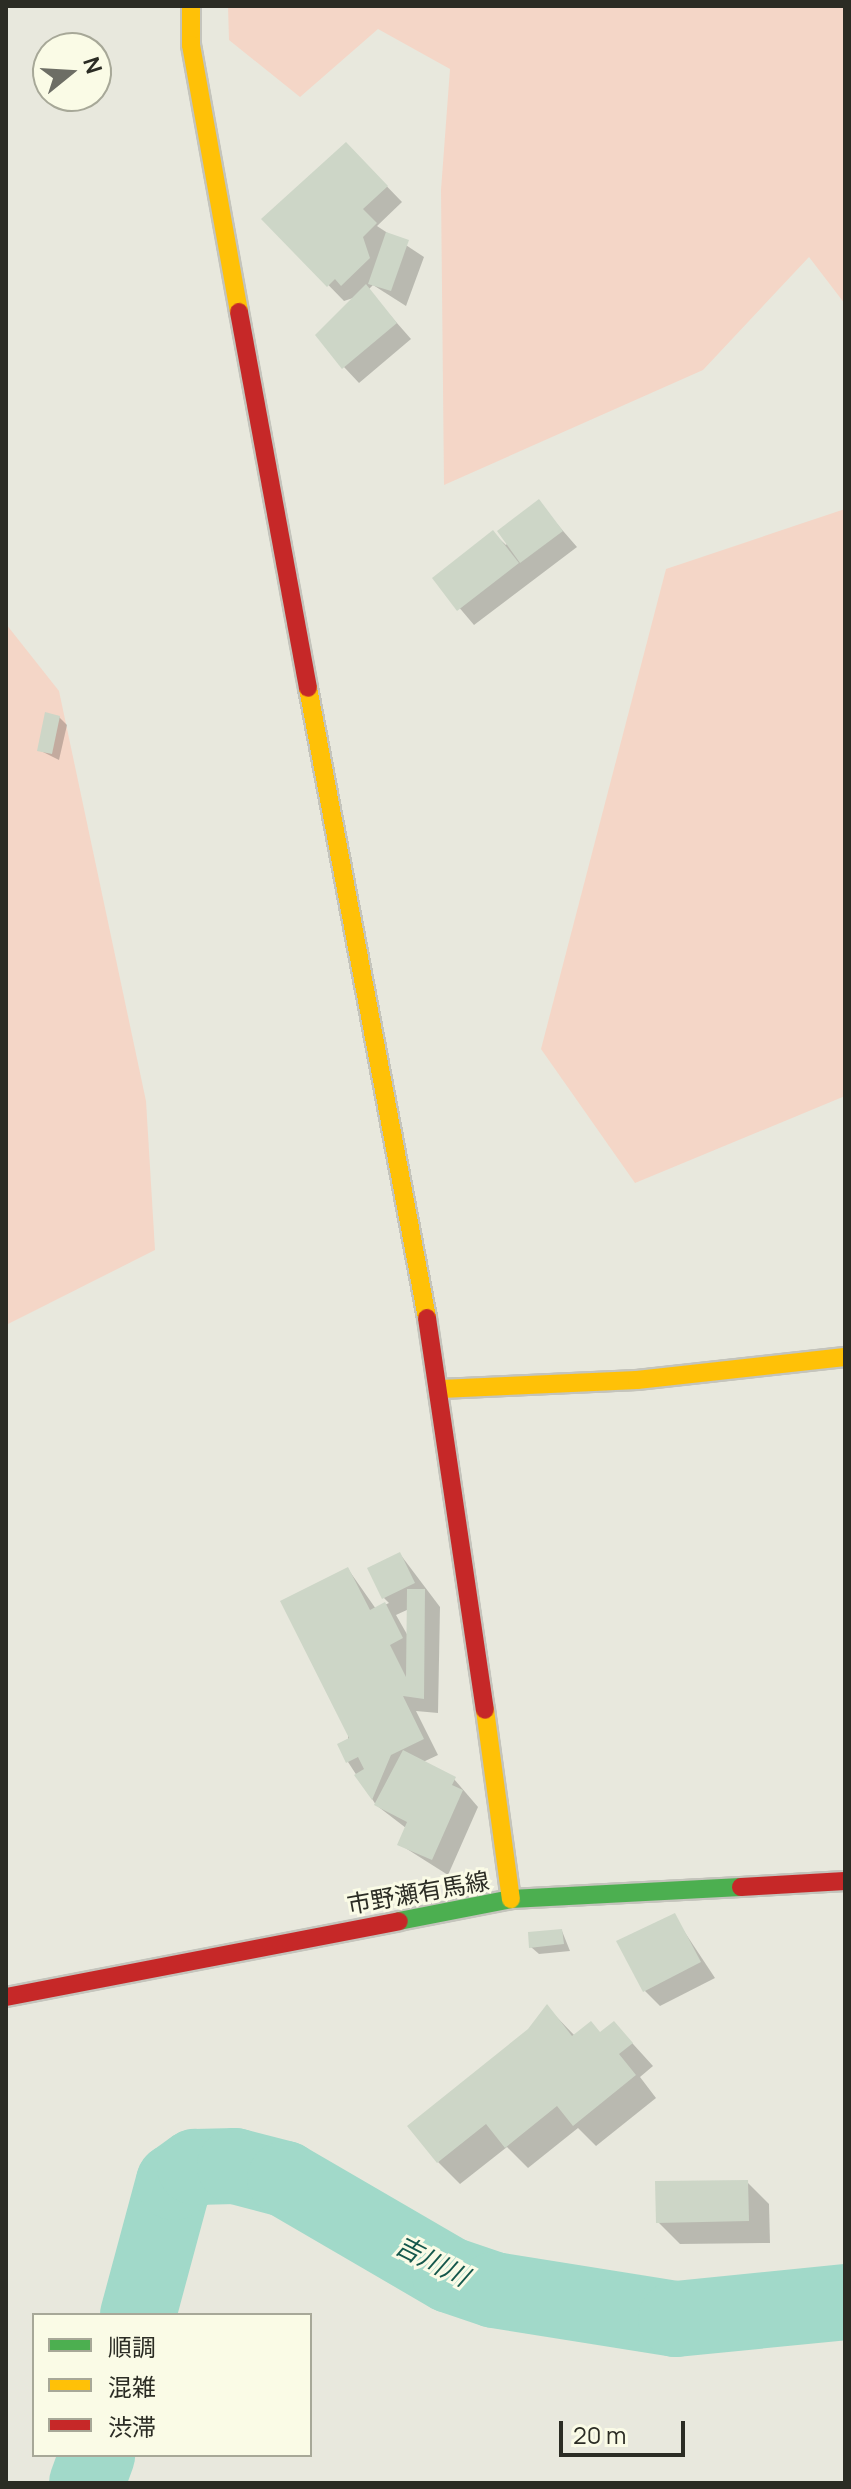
<!DOCTYPE html>
<meta charset="utf-8">
<style>
body{margin:0}
#map{position:relative;width:851px;height:2489px;overflow:hidden;background:#e8e8dd;font-family:Manrope,"Noto Sans JP",sans-serif}
div>[style]{position:absolute}
.green>*{inset:0;background:#f4d6c7}
.shadow>*{inset:0;background:#0003}
.river>*{height:76px;margin:-38px;padding:0 38px;transform-origin:38px;border-radius:38px;background:#a1d9c9}
.building>*{inset:0;background:#cdd6c7}
.roads{filter:drop-shadow(2px 0 #c4c4bc) drop-shadow(-2px 0 #c4c4bc) drop-shadow(0 2px #c4c4bc) drop-shadow(0 -2px #c4c4bc)}
.fast>*{height:18px;margin:-9px;padding:0 9px;transform-origin:9px;border-radius:9px;background:#4caf50}
.slow>*{height:18px;margin:-9px;padding:0 9px;transform-origin:9px;border-radius:9px;background:#ffc107}
.jam>*{height:18px;margin:-9px;padding:0 9px;transform-origin:9px;border-radius:9px;background:#c62828}
span{translate:-50% -50%;white-space:nowrap;text-align:center;line-height:1.15;-webkit-text-stroke:6px #fafbe6;paint-order:stroke}
.street-label{font-size:24px;color:#2b2c24}
.water-label{font-size:26px;color:#15584c;font-style:italic}
.frame{position:absolute;inset:0;border:8px solid #2b2c24;pointer-events:none}
.legend{position:absolute;left:32px;top:2313px;width:280px;height:144px;box-sizing:border-box;background:#fafbe6;border:2px solid #a7a898;margin:0;padding:10px 14px;list-style:none;font-size:24px;color:#2b2c24}
.legend li{display:flex;align-items:center;gap:16px;height:40px}
.legend b{width:40px;border:2px solid #a7a898}
.north{position:absolute;left:32px;top:32px;width:80px;height:80px;box-sizing:border-box;background:#fafbe6;border:2px solid #a7a898;border-radius:50%;rotate:72deg;font-size:22px;font-weight:700;line-height:32px;text-align:center;color:#2b2c24}
.north::after{content:'';display:block;margin:auto;width:28px;height:36px;background:#6d6e65;clip-path:polygon(50% 0,100% 100%,50% 72%,0 100%)}
.scale{position:absolute;left:559px;top:2421px;width:126px;height:36px;box-sizing:border-box;border:4px solid #2b2c24;border-top:0;padding-left:10px;font-size:24px;line-height:28px;white-space:nowrap;color:#2b2c24;-webkit-text-stroke:6px #fafbe6;paint-order:stroke}
</style>
<div id="map">
<div class="green">
<div style="clip-path:polygon(228px 6px,845px 6px,845px 304px,809px 257px,703px 370px,444px 485px,441px 190px,450px 69px,378px 29px,300px 97px,229px 40px)"></div>
<div style="clip-path:polygon(845px 509px,845px 1096px,635px 1183px,541px 1049px,666px 569px)"></div>
<div style="clip-path:polygon(6px 624px,59px 691px,146px 1101px,155px 1250px,6px 1325px)"></div>
</div>
<div class="shadow">
<div style="clip-path:polygon(346px 144px,402px 202px,377px 226px,424px 257px,406px 306px,373px 285px,368px 290px,411px 339px,359px 383px,344px 367px,356px 297px,344px 301px,264px 219px)"></div>
<div style="clip-path:polygon(538px 502px,577px 547px,474px 625px,435px 579px,493px 533px,506px 545px)"></div>
<div style="clip-path:polygon(59px 717px,67px 725px,59px 760px,39px 750px)"></div>
<div style="clip-path:polygon(evenodd,400px 1554px,440px 1607px,438px 1713px,416px 1711px,438px 1755px,423px 1762px,454px 1779px,478px 1807px,448px 1875px,399px 1844px,406px 1828px,376px 1805px,348px 1762px,348px 1569px,376px 1609px,389px 1603px,384px 1598px,400px 1554px,409px 1609px,408px 1636px,396px 1615px,409px 1609px)"></div>
<div style="clip-path:polygon(674px 1916px,715px 1978px,660px 2006px,645px 1991px)"></div>
<div style="clip-path:polygon(562px 1931px,570px 1951px,539px 1954px,531px 1947px)"></div>
<div style="clip-path:polygon(547px 2007px,575px 2036px,601px 2034px,614px 2023px,653px 2066px,640px 2077px,656px 2098px,596px 2146px,578px 2128px,528px 2168px,507px 2147px,460px 2184px,438px 2162px)"></div>
<div style="clip-path:polygon(747px 2182px,769px 2204px,770px 2243px,680px 2244px,658px 2222px)"></div>
</div>
<div class="river">
<div style="left:138px;top:2315px;width:138px;rotate:-74.9deg"></div>
<div style="left:174px;top:2182px;width:26px;rotate:-36deg"></div>
<div style="left:195px;top:2167px;width:40px;rotate:-1.4deg"></div>
<div style="left:235px;top:2166px;width:52px;rotate:14.6deg"></div>
<div style="left:285px;top:2179px;width:191px;rotate:30.2deg"></div>
<div style="left:450px;top:2275px;width:46px;rotate:18.8deg"></div>
<div style="left:494px;top:2290px;width:184px;rotate:9.1deg"></div>
<div style="left:676px;top:2319px;width:170px;rotate:-5.7deg"></div>
<div style="left:87px;top:2483px;width:30px;rotate:-70deg"></div>
</div>
<div class="building">
<div style="clip-path:polygon(346px 142px,388px 186px,363px 209px,377px 223px,363px 237px,370px 258px,341px 286px,335px 279px,327px 287px,261px 219px)"></div>
<div style="clip-path:polygon(386px 232px,409px 240px,391px 291px,368px 284px)"></div>
<div style="clip-path:polygon(366px 284px,397px 323px,342px 369px,315px 335px)"></div>
<div style="clip-path:polygon(539px 499px,563px 531px,520px 563px,497px 531px)"></div>
<div style="clip-path:polygon(493px 530px,519px 563px,457px 611px,432px 578px)"></div>
<div style="clip-path:polygon(45px 712px,60px 716px,52px 754px,37px 751px)"></div>
<div style="clip-path:polygon(400px 1552px,415px 1583px,382px 1599px,367px 1568px)"></div>
<div style="clip-path:polygon(348px 1567px,370px 1610px,385px 1602px,403px 1638px,390px 1645px,406px 1677px,407px 1589px,425px 1589px,424px 1699px,403px 1696px,424px 1739px,391px 1755px,372px 1800px,354px 1775px,364px 1769px,358px 1757px,346px 1763px,337px 1744px,349px 1738px,280px 1601px)"></div>
<div style="clip-path:polygon(403px 1750px,456px 1777px,452px 1785px,463px 1790px,432px 1860px,397px 1845px,407px 1822px,374px 1805px)"></div>
<div style="clip-path:polygon(675px 1913px,701px 1962px,643px 1992px,616px 1941px)"></div>
<div style="clip-path:polygon(562px 1929px,564px 1944px,529px 1948px,528px 1932px)"></div>
<div style="clip-path:polygon(547px 2004px,572px 2036px,591px 2021px,600px 2032px,614px 2021px,633px 2043px,619px 2054px,636px 2075px,573px 2126px,557px 2106px,505px 2148px,486px 2124px,437px 2163px,407px 2126px,528px 2029px)"></div>
<div style="clip-path:polygon(748px 2180px,749px 2221px,656px 2223px,655px 2181px)"></div>
</div>
<div class="roads">
<div class="fast">
<div style="left:399px;top:1921px;width:114px;rotate:-11.1deg"></div>
<div style="left:511px;top:1899px;width:230px;rotate:-3deg"></div>
</div>
<div class="slow">
<div style="left:191px;top:6px;width:39px;rotate:90deg"></div>
<div style="left:191px;top:45px;width:271px;rotate:79.8deg"></div>
<div style="left:308px;top:688px;width:641px;rotate:79.3deg"></div>
<div style="left:441px;top:1389px;width:196px;rotate:-2.6deg"></div>
<div style="left:637px;top:1380px;width:209px;rotate:-6.3deg"></div>
<div style="left:485px;top:1710px;width:191px;rotate:82.2deg"></div>
</div>
<div class="jam">
<div style="left:239px;top:312px;width:382px;rotate:79.6deg"></div>
<div style="left:427px;top:1318px;width:396px;rotate:81.6deg"></div>
<div style="left:741px;top:1887px;width:104px;rotate:-3.3deg"></div>
<div style="left:6px;top:1997px;width:400px;rotate:-10.9deg"></div>
</div>
</div>
<div class="street-label">
<span style="left:418px;top:1892px;rotate:-10deg">市野瀬有馬線</span>
</div>
<div class="water-label">
<span style="left:432px;top:2261px;rotate:27deg">吉川川</span>
</div>
<div class="frame"></div>
<ul class="legend">
<li><b style="height:10px;background:#4caf50"></b>順調</li>
<li><b style="height:10px;background:#ffc107"></b>混雑</li>
<li><b style="height:10px;background:#c62828"></b>渋滞</li>
</ul>
<div class="north">N</div>
<div class="scale">20 m</div>
</div>
